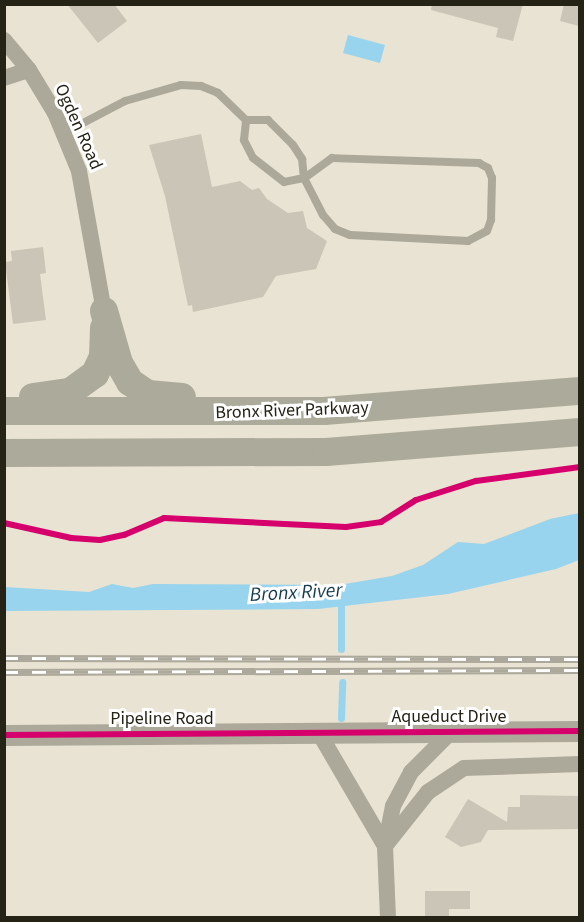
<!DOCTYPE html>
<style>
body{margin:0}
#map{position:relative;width:584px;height:922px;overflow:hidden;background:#e8e3d2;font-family:"Source Sans 3",sans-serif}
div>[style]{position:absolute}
.water>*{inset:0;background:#98d4ed}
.stream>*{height:7px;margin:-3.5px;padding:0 3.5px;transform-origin:3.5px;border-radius:3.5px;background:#98d4ed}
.building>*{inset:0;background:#cbc5b8}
.service>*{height:8px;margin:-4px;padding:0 4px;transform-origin:4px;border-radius:4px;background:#aca99b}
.minor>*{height:16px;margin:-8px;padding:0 8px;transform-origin:8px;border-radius:8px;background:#aca99b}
.tertiary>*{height:21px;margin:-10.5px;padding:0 10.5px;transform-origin:10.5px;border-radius:10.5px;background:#aca99b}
.trunk>*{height:28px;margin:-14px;padding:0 14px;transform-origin:14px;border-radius:14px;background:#acaa9a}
.rail>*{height:7px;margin-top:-3.5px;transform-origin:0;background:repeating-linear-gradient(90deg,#fff 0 14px,#aca89b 0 28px);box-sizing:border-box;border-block:2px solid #aca89b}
.cycleway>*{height:6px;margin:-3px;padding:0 3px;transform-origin:3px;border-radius:3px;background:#d6006c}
span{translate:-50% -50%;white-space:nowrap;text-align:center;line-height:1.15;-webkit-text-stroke:6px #fff;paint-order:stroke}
.street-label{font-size:18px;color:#252216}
.water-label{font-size:20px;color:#143b4d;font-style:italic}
.frame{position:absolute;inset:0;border:6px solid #252216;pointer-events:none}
</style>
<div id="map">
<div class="water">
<div style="clip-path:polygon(348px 35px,385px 45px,380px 63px,343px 53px)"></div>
<div style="clip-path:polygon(579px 513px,579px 560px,556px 569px,448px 594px,318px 609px,5px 611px,5px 587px,89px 592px,112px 584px,133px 588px,153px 584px,339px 585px,392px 576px,423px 565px,458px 542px,484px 544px,550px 519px)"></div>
</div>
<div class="stream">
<div style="left:341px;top:649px;width:51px;rotate:-90deg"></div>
<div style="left:341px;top:718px;width:36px;rotate:-88deg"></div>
</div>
<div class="building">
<div style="clip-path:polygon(67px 4px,114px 4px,127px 21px,98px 43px)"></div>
<div style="clip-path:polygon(432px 4px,523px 4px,513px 41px,496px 37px,498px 28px,431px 10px)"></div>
<div style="clip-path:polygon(564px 4px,579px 4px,579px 26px,560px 21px)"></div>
<div style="clip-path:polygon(201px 134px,212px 187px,240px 181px,252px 190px,259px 188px,267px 199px,288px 213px,303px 211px,307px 228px,327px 241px,316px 269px,276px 276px,263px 297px,193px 312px,192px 305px,188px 306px,165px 196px,149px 145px)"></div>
<div style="clip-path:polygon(43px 247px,46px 273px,40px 274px,46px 320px,13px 324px,5px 262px,12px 261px,11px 251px)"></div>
<div style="clip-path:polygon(520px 795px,579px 796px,579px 829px,488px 830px,481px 842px,461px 847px,445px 837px,468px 799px,507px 822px,508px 807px,520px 807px)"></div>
<div style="clip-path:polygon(425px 891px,470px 891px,470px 909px,449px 909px,449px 918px,425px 918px)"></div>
</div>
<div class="service">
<div style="left:64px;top:133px;width:69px;rotate:-27.7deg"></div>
<div style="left:125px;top:101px;width:58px;rotate:-15.9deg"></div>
<div style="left:181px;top:85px;width:20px;rotate:3deg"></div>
<div style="left:201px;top:86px;width:18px;rotate:22deg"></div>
<div style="left:218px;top:93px;width:39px;rotate:44deg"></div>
<div style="left:246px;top:120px;width:22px"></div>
<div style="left:268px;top:120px;width:35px;rotate:45deg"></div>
<div style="left:293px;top:145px;width:17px;rotate:57deg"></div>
<div style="left:302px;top:159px;width:19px;rotate:84deg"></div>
<div style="left:304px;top:178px;width:42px;rotate:62.8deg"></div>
<div style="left:323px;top:215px;width:18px;rotate:49deg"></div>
<div style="left:335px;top:229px;width:16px;rotate:22deg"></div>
<div style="left:350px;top:235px;width:118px;rotate:2.9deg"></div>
<div style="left:468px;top:241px;width:21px;rotate:-28deg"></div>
<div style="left:487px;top:231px;width:12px;rotate:-70deg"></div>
<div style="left:491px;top:220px;width:42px;rotate:-88.6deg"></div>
<div style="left:492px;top:178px;width:11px;rotate:-112deg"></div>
<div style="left:488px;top:168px;width:10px;rotate:-151deg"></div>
<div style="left:479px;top:163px;width:147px;rotate:-178.1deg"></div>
<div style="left:332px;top:158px;width:34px;rotate:144deg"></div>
<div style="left:304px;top:178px;width:20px;rotate:169deg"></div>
<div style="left:284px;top:182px;width:39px;rotate:-142deg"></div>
<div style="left:253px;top:158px;width:20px;rotate:-117deg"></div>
<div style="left:244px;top:140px;width:20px;rotate:-84deg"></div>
</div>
<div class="minor">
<div style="left:4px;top:40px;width:39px;rotate:50deg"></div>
<div style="left:29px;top:70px;width:50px;rotate:58.8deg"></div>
<div style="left:55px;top:113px;width:63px;rotate:67.5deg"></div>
<div style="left:79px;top:171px;width:142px;rotate:79.9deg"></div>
<div style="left:4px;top:78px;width:26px;rotate:-18deg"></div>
<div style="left:319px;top:733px;width:131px;rotate:59.7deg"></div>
<div style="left:385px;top:846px;width:69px;rotate:-51.5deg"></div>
<div style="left:428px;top:792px;width:43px;rotate:-33.7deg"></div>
<div style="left:464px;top:768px;width:116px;rotate:-2deg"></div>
<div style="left:388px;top:918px;width:72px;rotate:-92.4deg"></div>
<div style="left:385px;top:846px;width:41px;rotate:-78.7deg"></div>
<div style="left:393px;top:806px;width:38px;rotate:-62deg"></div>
<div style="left:411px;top:772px;width:57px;rotate:-45deg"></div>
</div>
<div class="tertiary">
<div style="left:4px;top:735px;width:576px;rotate:-0.4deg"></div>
</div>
<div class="trunk">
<div style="left:104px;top:311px;width:54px;rotate:73.9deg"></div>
<div style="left:119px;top:363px;width:22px;rotate:60deg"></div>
<div style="left:130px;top:382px;width:22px;rotate:34deg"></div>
<div style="left:148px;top:394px;width:34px;rotate:5deg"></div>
<div style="left:33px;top:397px;width:37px;rotate:-8deg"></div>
<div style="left:70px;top:392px;width:31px;rotate:-36deg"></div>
<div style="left:95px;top:374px;width:19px;rotate:-65deg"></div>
<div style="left:103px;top:357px;width:29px;rotate:-88deg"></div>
<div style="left:4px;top:411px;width:320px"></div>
<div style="left:324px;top:411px;width:257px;rotate:-4.5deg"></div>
<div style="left:4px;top:453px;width:322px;rotate:-0.2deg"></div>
<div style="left:326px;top:452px;width:255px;rotate:-4.5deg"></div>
</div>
<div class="rail">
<div style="left:4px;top:658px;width:576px;rotate:0.1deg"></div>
<div style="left:4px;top:672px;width:576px;rotate:-0.2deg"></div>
</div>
<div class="cycleway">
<div style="left:4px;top:523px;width:69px;rotate:12.6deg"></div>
<div style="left:71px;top:538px;width:29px;rotate:4deg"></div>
<div style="left:100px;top:540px;width:25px;rotate:-12deg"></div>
<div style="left:124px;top:535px;width:43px;rotate:-23deg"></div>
<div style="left:164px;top:518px;width:182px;rotate:2.8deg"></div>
<div style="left:346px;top:527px;width:35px;rotate:-8deg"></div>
<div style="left:381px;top:522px;width:41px;rotate:-32.2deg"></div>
<div style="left:416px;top:500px;width:63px;rotate:-17.6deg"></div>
<div style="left:476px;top:481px;width:105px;rotate:-7.7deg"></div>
<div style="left:4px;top:735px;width:576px;rotate:-0.4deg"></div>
</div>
<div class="street-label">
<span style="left:78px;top:127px;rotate:66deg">Ogden Road</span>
<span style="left:292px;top:411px;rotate:-2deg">Bronx River Parkway</span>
<span style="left:449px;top:717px">Aqueduct Drive</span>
<span style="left:162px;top:719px">Pipeline Road</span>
</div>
<div class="water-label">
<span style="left:296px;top:593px;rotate:-3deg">Bronx River</span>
</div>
<div class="frame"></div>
</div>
